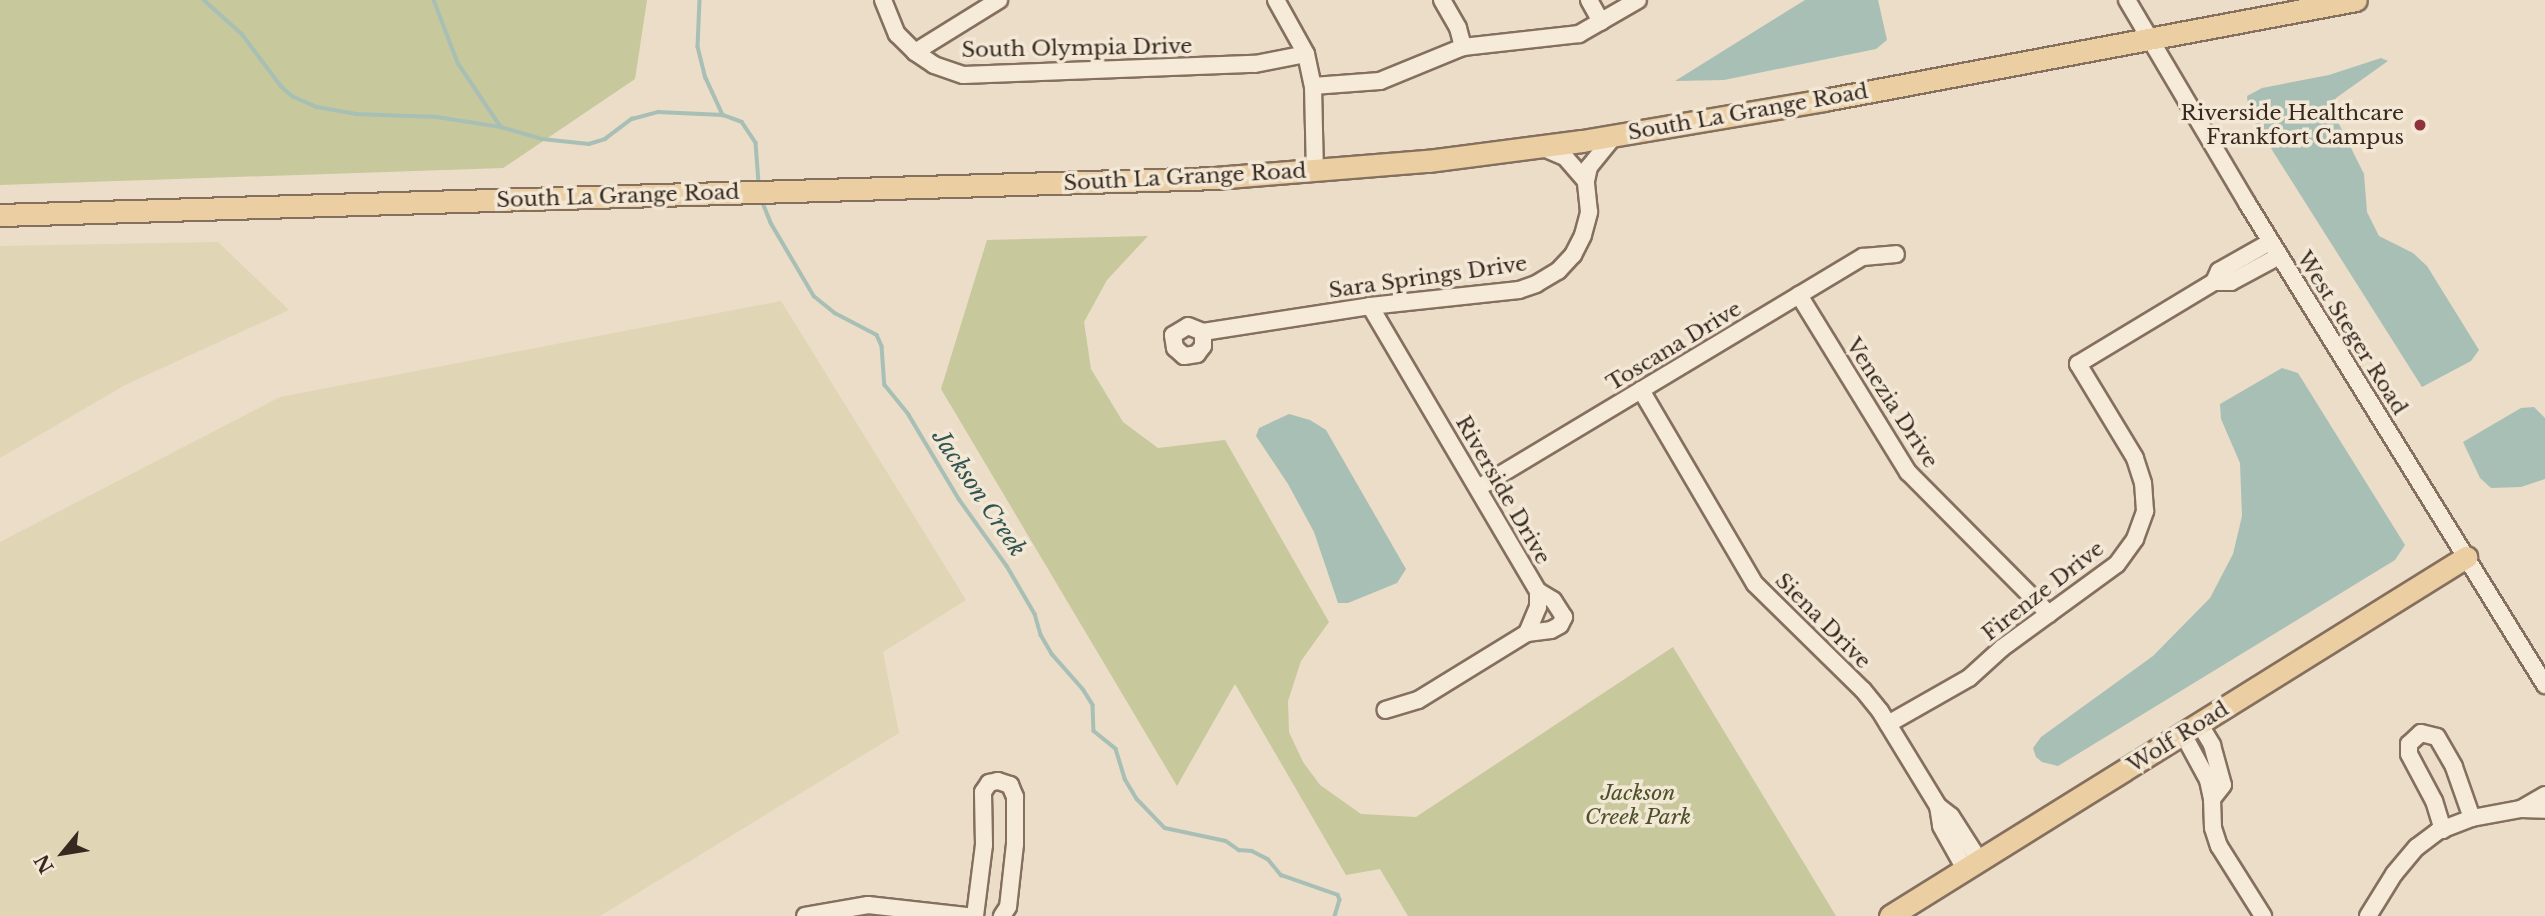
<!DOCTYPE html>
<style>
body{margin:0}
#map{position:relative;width:2545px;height:916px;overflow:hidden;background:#ebddc7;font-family:"Libre Baskerville",serif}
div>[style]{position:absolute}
.farmland>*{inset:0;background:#e0d5b5}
.green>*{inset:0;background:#c7c89b}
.water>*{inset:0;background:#a8bfb6}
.stream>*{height:3.5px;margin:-1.75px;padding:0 1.75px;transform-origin:1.75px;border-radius:1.75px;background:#a8bfb6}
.roads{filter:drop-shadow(2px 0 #856f5e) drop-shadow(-2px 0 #856f5e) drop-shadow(0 2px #856f5e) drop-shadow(0 -2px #856f5e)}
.minor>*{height:16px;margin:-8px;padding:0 8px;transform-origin:8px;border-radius:8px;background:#f6ebd9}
.major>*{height:21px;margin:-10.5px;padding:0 10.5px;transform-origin:10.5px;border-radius:10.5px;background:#ebcea2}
.dots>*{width:19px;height:19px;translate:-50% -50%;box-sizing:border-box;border:4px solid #f3e8d6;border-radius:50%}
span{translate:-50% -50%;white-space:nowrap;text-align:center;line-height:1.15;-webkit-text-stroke:7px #f3e8d6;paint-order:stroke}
.street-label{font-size:21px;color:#372920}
.poi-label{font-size:21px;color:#372920}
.right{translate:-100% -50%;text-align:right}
.park-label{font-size:21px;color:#4b5128;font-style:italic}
.water-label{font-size:23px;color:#315550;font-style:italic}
.north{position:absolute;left:28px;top:818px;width:70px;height:70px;-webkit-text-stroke:5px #f3e8d6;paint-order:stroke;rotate:240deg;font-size:19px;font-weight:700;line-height:28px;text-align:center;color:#372920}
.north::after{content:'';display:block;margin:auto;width:24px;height:32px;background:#372920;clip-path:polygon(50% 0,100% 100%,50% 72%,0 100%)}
</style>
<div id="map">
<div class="farmland">
<div style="clip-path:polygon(218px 242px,289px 310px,125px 385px,0 458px,0 246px)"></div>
<div style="clip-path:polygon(781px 301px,966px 600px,883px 652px,899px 733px,600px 916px,0 916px,0 542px,280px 397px)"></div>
</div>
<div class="green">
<div style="clip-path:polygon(0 0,647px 0,635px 79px,503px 168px,0 185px)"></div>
<div style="clip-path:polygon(1148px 236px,1107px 280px,1084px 322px,1091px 369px,1123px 422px,1158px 448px,1225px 440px,1329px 622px,1301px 661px,1288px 701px,1289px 732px,1303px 762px,1320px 785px,1361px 814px,1416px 817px,1673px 647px,1836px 916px,1408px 916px,1380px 869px,1346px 875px,1235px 684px,1177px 786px,941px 389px,987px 240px)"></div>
</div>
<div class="water">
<div style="clip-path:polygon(1805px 0,1878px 0,1887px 40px,1876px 49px,1724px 80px,1675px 81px)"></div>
<div style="clip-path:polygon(2381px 58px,2388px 61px,2336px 98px,2332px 110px,2364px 174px,2367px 212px,2379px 236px,2413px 253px,2427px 266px,2479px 350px,2471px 361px,2422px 387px,2255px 123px,2248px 106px,2247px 96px,2262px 88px,2329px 75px)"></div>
<div style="clip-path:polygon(2282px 368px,2298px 373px,2405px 545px,2395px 560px,2058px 766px,2042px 762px,2036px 757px,2033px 748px,2041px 737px,2153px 656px,2210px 598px,2233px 554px,2242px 516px,2240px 463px,2221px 419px,2220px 404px)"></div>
<div style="clip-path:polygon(2534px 407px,2545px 418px,2545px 479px,2521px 487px,2491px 488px,2480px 478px,2463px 442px,2521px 408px)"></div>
<div style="clip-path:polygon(1289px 414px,1310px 420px,1326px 430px,1406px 569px,1397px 583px,1348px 603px,1338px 603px,1314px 532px,1288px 484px,1256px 436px,1259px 428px)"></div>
</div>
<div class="stream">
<div style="left:204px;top:0;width:51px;rotate:41.8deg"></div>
<div style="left:242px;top:34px;width:65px;rotate:53.1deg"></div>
<div style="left:281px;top:86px;width:15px;rotate:42deg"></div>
<div style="left:292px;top:96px;width:27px;rotate:24deg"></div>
<div style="left:317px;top:107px;width:39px;rotate:10deg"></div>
<div style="left:355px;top:114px;width:82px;rotate:2.1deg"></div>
<div style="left:437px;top:117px;width:65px;rotate:8.9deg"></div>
<div style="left:501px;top:127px;width:43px;rotate:16.3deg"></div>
<div style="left:542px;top:139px;width:47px;rotate:6.1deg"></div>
<div style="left:589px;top:144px;width:17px;rotate:-17deg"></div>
<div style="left:605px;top:139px;width:34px;rotate:-37deg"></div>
<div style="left:632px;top:119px;width:27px;rotate:-15deg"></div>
<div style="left:658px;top:112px;width:65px;rotate:2.6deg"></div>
<div style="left:723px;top:115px;width:20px;rotate:20deg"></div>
<div style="left:742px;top:122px;width:25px;rotate:56deg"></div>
<div style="left:756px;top:143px;width:40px;rotate:85.7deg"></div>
<div style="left:434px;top:0;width:67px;rotate:69.1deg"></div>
<div style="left:458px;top:63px;width:77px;rotate:56.1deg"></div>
<div style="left:700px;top:0;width:47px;rotate:92.4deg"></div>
<div style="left:698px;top:47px;width:32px;rotate:76deg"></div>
<div style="left:706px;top:78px;width:41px;rotate:65.3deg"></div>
<div style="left:761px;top:198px;width:27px;rotate:68deg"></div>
<div style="left:771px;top:223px;width:85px;rotate:59.5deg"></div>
<div style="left:814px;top:296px;width:27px;rotate:39deg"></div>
<div style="left:835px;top:313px;width:47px;rotate:27.6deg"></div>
<div style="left:877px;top:335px;width:12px;rotate:66deg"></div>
<div style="left:882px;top:346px;width:39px;rotate:86deg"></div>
<div style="left:885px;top:385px;width:38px;rotate:51deg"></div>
<div style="left:909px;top:415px;width:98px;rotate:59.2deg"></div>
<div style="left:959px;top:499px;width:82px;rotate:54.4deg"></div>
<div style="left:1007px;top:566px;width:56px;rotate:59.7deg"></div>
<div style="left:1035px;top:614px;width:22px;rotate:74deg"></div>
<div style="left:1041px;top:635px;width:22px;rotate:60deg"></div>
<div style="left:1052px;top:654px;width:47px;rotate:48.5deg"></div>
<div style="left:1083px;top:689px;width:19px;rotate:58deg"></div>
<div style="left:1093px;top:705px;width:26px;rotate:88deg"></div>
<div style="left:1094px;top:731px;width:28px;rotate:39deg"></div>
<div style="left:1116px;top:749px;width:31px;rotate:73deg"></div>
<div style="left:1125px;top:779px;width:23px;rotate:59deg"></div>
<div style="left:1137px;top:799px;width:40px;rotate:46deg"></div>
<div style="left:1165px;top:828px;width:62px;rotate:12deg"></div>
<div style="left:1226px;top:841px;width:16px;rotate:35deg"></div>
<div style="left:1239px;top:850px;width:13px;rotate:4deg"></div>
<div style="left:1252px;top:851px;width:18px;rotate:27deg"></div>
<div style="left:1268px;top:859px;width:21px;rotate:51deg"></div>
<div style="left:1281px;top:875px;width:60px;rotate:19.3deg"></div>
<div style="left:1338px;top:895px;width:5px;rotate:68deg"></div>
<div style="left:1340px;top:900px;width:17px;rotate:107deg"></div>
</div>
<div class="roads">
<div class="minor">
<div style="left:883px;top:0;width:37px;rotate:68deg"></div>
<div style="left:897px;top:34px;width:25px;rotate:45deg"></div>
<div style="left:915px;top:52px;width:23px;rotate:34deg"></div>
<div style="left:934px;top:65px;width:31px;rotate:19deg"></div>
<div style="left:963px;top:75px;width:292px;rotate:-2.2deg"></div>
<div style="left:1255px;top:64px;width:52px;rotate:-11.1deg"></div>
<div style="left:1276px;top:0;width:62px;rotate:60.9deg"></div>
<div style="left:1306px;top:54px;width:33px;rotate:78deg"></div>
<div style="left:1313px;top:86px;width:85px;rotate:88.7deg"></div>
<div style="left:1442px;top:0;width:32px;rotate:60deg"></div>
<div style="left:1458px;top:28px;width:20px;rotate:75deg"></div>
<div style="left:1589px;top:0;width:25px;rotate:61deg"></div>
<div style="left:2127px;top:0;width:236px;rotate:59.4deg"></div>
<div style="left:2247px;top:203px;width:567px;rotate:58.27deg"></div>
<div style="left:915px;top:52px;width:99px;rotate:-31.8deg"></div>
<div style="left:1313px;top:86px;width:67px;rotate:-4.3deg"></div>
<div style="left:1380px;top:81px;width:90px;rotate:-22.3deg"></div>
<div style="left:1463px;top:47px;width:117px;rotate:-6.4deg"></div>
<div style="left:1579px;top:34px;width:68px;rotate:-30deg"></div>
<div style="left:1541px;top:147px;width:26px;rotate:23deg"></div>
<div style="left:1565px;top:157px;width:32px;rotate:49deg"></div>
<div style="left:2214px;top:282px;width:12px;rotate:-66deg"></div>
<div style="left:2219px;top:271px;width:59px;rotate:-29.6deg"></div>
<div style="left:1799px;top:295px;width:208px;rotate:58.4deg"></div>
<div style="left:1908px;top:472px;width:200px;rotate:45.2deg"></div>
<div style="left:1370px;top:306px;width:331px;rotate:59.5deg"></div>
<div style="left:1538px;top:591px;width:16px;rotate:90deg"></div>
<div style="left:1538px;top:607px;width:28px;rotate:113deg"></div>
<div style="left:1527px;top:633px;width:128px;rotate:148.4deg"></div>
<div style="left:1418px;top:700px;width:34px;rotate:163deg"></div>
<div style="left:1203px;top:332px;width:14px;rotate:90deg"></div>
<div style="left:1203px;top:346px;width:10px;rotate:127deg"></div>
<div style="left:1197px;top:354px;width:13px;rotate:171deg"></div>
<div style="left:1184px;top:356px;width:12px;rotate:-138deg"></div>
<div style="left:1175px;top:348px;width:13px;rotate:-99deg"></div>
<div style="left:1173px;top:335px;width:17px;rotate:-31deg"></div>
<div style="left:1188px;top:326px;width:16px;rotate:22deg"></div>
<div style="left:1203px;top:332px;width:169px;rotate:-8.8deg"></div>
<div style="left:1370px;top:306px;width:150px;rotate:-6.1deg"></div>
<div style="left:1519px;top:290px;width:18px;rotate:-19deg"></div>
<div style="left:1536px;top:284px;width:26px;rotate:-31deg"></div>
<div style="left:1558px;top:271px;width:22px;rotate:-47deg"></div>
<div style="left:1573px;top:255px;width:22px;rotate:-63deg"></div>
<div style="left:1583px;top:235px;width:24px;rotate:-75deg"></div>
<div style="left:1589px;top:212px;width:31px;rotate:-96deg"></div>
<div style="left:1586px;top:181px;width:14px;rotate:-78deg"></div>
<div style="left:1589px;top:167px;width:41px;rotate:-50.9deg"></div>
<div style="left:1641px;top:390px;width:225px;rotate:59.6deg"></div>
<div style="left:1755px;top:584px;width:151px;rotate:44.5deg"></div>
<div style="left:1863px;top:690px;width:27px;rotate:51deg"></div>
<div style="left:1880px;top:711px;width:111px;rotate:58.6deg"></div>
<div style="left:1938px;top:806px;width:16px;rotate:38deg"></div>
<div style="left:1951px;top:816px;width:52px;rotate:57.5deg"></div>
<div style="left:1478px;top:488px;width:449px;rotate:-31deg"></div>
<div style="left:1863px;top:257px;width:33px;rotate:-5deg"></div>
<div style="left:1527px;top:633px;width:24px;rotate:-7deg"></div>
<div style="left:1551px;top:630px;width:10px;rotate:-29deg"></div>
<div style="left:1560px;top:625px;width:9px;rotate:-63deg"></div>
<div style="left:1564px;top:617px;width:20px;rotate:-123deg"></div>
<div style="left:1553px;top:600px;width:17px;rotate:-149deg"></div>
<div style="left:2199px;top:723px;width:26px;rotate:59deg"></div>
<div style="left:2212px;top:745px;width:41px;rotate:74.6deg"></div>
<div style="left:2223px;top:785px;width:18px;rotate:128deg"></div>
<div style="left:1888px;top:724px;width:93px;rotate:-29.6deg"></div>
<div style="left:1969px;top:678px;width:45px;rotate:-42.3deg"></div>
<div style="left:2002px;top:648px;width:142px;rotate:-36.1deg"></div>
<div style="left:2117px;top:564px;width:31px;rotate:-54deg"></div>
<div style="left:2135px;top:539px;width:30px;rotate:-70deg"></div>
<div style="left:2145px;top:511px;width:28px;rotate:-94deg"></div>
<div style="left:2143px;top:483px;width:26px;rotate:-108deg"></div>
<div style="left:2135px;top:458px;width:110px;rotate:-121.2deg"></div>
<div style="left:2078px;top:364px;width:159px;rotate:-31.1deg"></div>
<div style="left:2214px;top:282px;width:17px"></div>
<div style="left:2231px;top:282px;width:55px;rotate:-28.4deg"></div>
<div style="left:2183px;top:734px;width:52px;rotate:61.5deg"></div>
<div style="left:2208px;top:780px;width:19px;rotate:78deg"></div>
<div style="left:2212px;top:799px;width:29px;rotate:88deg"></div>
<div style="left:2213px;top:828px;width:19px;rotate:72deg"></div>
<div style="left:2219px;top:846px;width:83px;rotate:57.8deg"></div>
<div style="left:1938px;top:806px;width:20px;rotate:81deg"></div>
<div style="left:1941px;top:826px;width:49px;rotate:60.8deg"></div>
<div style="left:2521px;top:809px;width:28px;rotate:-30deg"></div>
<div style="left:2443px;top:830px;width:30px;rotate:-107deg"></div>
<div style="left:2434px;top:801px;width:53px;rotate:-118deg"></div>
<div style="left:2409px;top:754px;width:10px;rotate:-90deg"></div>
<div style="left:2409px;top:744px;width:16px;rotate:-43deg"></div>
<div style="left:2421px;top:733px;width:16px;rotate:14deg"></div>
<div style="left:2437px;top:737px;width:34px;rotate:60deg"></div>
<div style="left:2454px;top:767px;width:54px;rotate:70.6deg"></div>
<div style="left:805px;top:916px;width:64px;rotate:-9.9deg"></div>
<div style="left:868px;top:905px;width:99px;rotate:6.4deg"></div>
<div style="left:975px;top:916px;width:72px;rotate:-82.8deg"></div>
<div style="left:984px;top:845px;width:53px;rotate:-91.1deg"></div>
<div style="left:983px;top:792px;width:11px;rotate:-56deg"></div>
<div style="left:989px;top:783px;width:9px;rotate:-13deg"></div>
<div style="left:998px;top:781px;width:13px;rotate:18deg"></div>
<div style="left:1010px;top:785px;width:13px;rotate:67deg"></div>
<div style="left:1015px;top:797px;width:47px;rotate:90deg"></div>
<div style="left:1015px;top:844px;width:63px;rotate:96.3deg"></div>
<div style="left:1008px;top:907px;width:11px;rotate:124deg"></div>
<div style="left:2368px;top:916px;width:49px;rotate:-58.2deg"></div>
<div style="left:2394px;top:874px;width:35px;rotate:-50deg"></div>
<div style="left:2417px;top:847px;width:26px;rotate:-37deg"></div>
<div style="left:2438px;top:831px;width:36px;rotate:-21deg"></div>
<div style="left:2472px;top:818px;width:50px;rotate:-10.4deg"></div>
<div style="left:2521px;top:809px;width:24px;rotate:2deg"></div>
</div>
<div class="major">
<div style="left:0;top:215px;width:1216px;rotate:-1.74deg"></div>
<div style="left:1215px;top:178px;width:214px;rotate:-4.6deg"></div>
<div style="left:1428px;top:161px;width:155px;rotate:-7.4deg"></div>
<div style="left:1582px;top:141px;width:245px;rotate:-9.6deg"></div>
<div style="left:1824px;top:100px;width:541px;rotate:-10.65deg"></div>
<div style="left:1890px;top:916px;width:679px;rotate:-31.93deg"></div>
</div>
</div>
<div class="dots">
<div style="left:2420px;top:125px;background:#90323b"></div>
</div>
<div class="street-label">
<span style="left:1077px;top:48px;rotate:-1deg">South Olympia Drive</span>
<span style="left:1748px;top:112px;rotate:-10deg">South La Grange Road</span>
<span style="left:1185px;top:177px;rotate:-3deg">South La Grange Road</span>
<span style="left:618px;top:196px;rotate:-2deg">South La Grange Road</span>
<span style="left:1428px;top:277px;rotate:-8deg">Sara Springs Drive</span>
<span style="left:2352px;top:333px;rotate:58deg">West Steger Road</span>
<span style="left:1674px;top:346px;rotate:-31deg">Toscana Drive</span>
<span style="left:1892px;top:403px;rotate:57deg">Venezia Drive</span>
<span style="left:1503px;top:490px;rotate:60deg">Riverside Drive</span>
<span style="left:2043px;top:591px;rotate:-38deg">Firenze Drive</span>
<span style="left:1823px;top:621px;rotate:45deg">Siena Drive</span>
<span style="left:2178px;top:737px;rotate:-32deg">Wolf Road</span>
</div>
<div class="poi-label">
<span class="right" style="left:2404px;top:125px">Riverside Healthcare<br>Frankfort Campus</span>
</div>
<div class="park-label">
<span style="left:1638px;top:805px">Jackson<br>Creek Park</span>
</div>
<div class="water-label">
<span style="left:979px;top:493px;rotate:56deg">Jackson Creek</span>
</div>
<div class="north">N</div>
</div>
